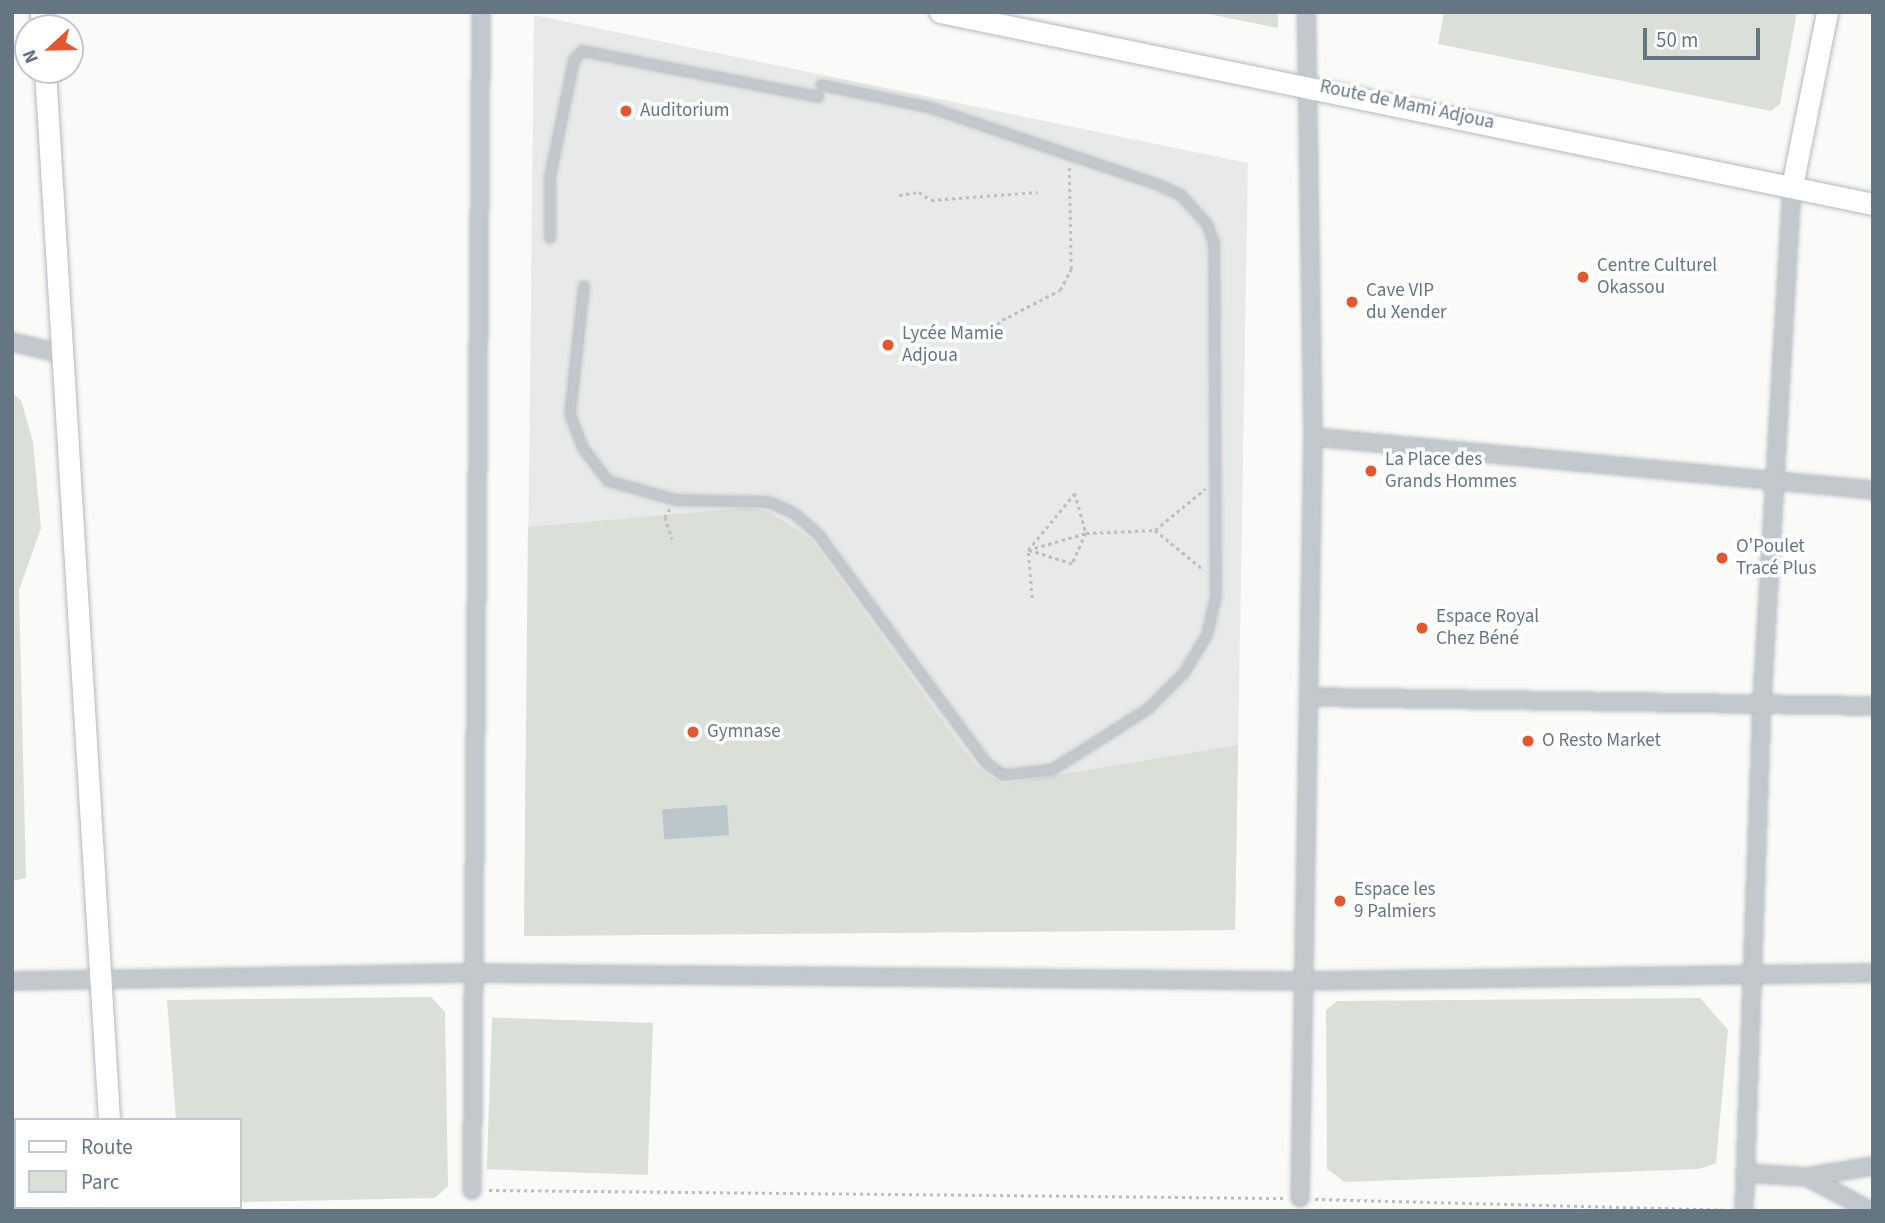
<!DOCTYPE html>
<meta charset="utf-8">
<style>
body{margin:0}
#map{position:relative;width:1885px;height:1223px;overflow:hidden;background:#fafaf8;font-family:"Source Sans 3",sans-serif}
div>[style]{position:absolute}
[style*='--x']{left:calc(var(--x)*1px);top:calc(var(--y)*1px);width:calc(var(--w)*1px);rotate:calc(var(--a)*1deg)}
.built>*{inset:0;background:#e8e9e9}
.green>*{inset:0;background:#dadfd7;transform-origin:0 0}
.water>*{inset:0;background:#bbc7cb;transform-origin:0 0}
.path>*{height:2.5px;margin-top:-1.25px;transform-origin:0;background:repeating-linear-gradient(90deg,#bbbfc2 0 3.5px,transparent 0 7px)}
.roads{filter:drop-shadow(0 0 2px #b3babf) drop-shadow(0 0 2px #b3babf)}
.lane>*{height:8px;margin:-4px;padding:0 4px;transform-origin:4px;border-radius:4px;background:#c3c8cc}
.street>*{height:16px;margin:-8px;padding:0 8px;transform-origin:8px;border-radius:8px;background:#c3c8cc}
.secondary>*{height:21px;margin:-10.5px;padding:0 10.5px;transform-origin:10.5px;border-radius:10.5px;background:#fff}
.dots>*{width:19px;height:19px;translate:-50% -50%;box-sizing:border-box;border:4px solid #fff;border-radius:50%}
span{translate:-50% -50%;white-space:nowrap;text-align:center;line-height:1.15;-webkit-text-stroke:7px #fff;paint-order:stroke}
.street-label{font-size:19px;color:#657683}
.poi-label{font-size:19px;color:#657683}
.left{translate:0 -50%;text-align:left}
.frame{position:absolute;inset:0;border:14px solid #657683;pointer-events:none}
.legend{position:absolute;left:14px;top:1118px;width:228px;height:91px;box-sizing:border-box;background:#fff;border:2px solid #c1c8cd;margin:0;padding:9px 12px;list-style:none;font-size:21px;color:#657683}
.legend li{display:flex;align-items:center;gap:14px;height:35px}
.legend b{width:35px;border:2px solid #c1c8cd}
.north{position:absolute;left:14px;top:14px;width:70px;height:70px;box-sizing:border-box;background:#fff;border:2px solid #c1c8cd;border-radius:50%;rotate:248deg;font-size:19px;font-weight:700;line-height:28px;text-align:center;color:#657683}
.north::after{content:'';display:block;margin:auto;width:24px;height:32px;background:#e4572e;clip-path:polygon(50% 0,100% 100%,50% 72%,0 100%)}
.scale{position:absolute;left:1643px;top:28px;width:117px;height:32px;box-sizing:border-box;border:4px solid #657683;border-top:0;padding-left:9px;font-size:21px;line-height:24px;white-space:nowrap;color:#657683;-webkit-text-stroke:5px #fff;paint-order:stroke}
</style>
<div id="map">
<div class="built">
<i style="clip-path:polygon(534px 15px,1248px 163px,1235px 930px,524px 936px)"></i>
</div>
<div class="green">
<i style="clip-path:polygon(1199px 12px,1278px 12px,1278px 28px)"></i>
<i style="clip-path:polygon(1444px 12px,1797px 12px,1780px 104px,1771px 111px,1438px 44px)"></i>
<i style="clip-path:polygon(12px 393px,21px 400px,33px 442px,41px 528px,19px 590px,26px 878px,12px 881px)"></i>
<i style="clip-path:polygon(746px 508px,768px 511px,811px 539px,960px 745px,979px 769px,1002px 784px,1238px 745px,1235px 930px,524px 936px,528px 527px)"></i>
<i style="clip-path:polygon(431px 997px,445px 1012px,448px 1186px,435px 1198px,240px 1202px,240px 1120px,176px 1120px,167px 1000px)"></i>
<i style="clip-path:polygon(1700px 998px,1728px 1030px,1716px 1163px,1699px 1169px,1345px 1182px,1327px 1169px,1326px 1010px,1337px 1001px)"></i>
<i style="left:653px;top:1023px;width:152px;height:161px;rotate:92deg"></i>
</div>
<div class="water">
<i style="left:727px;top:805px;width:30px;height:65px;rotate:86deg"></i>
</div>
<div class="path">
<i style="--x:899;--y:195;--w:20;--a:-9"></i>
<i style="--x:919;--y:192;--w:14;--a:34"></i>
<i style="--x:931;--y:200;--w:107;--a:-4.3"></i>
<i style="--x:982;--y:339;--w:28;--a:-44"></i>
<i style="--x:1002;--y:320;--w:65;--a:-27.3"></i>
<i style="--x:1060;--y:290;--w:24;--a:-62"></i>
<i style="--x:1071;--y:269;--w:103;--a:-91.1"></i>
<i style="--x:1075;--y:493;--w:41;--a:74.6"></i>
<i style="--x:1086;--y:533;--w:34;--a:114"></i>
<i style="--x:1072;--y:564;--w:46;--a:-162.3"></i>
<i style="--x:1028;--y:550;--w:74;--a:-50.5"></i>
<i style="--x:670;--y:509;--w:9;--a:122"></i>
<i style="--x:665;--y:517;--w:23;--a:72"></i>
<i style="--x:1155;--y:530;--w:63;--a:39.2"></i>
<i style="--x:1032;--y:598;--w:48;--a:-94.8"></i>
<i style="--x:1028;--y:550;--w:60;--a:-16.3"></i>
<i style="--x:1086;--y:533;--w:69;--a:-2.5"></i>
<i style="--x:1155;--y:530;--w:65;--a:-39.4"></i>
<i style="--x:489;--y:1190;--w:795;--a:0.58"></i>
<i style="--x:1315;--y:1199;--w:413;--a:1.5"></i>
</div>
<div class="roads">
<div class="lane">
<i style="--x:550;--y:238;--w:61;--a:-90"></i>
<i style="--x:550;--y:177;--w:119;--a:-78.4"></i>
<i style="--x:574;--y:60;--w:12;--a:-48"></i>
<i style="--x:582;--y:51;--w:241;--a:11"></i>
<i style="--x:584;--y:286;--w:129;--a:96.2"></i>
<i style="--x:570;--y:414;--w:36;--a:69"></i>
<i style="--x:583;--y:448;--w:41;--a:52.9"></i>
<i style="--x:608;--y:481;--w:71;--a:15.6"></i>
<i style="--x:676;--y:500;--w:93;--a:1.2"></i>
<i style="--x:769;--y:502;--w:27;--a:24"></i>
<i style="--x:794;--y:513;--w:32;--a:41"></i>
<i style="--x:818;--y:534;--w:284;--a:53.7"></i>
<i style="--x:986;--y:763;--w:21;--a:35"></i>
<i style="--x:1003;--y:775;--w:49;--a:-5.8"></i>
<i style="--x:1052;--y:770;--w:114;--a:-32.4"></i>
<i style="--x:1148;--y:709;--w:51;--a:-45"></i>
<i style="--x:1184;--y:673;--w:44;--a:-58.8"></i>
<i style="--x:1207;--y:635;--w:39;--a:-77"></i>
<i style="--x:1216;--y:597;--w:354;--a:-90.3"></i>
<i style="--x:1214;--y:243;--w:20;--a:-110"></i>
<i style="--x:1207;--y:224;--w:39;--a:-132"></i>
<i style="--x:1181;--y:195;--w:27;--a:-156"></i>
<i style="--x:1156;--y:184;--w:241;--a:-161.3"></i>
<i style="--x:928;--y:107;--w:109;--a:-168.4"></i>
</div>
<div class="street">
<i style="--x:12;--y:342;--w:51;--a:13.5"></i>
<i style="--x:1313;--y:437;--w:563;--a:5.41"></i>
<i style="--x:1309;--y:697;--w:564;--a:0.91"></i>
<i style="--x:12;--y:981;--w:457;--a:-1"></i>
<i style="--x:469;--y:973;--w:830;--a:0.55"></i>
<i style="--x:1299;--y:981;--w:574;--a:-0.8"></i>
<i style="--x:1746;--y:1173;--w:61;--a:3.8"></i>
<i style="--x:1807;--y:1177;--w:72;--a:28"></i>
<i style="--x:1807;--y:1177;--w:67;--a:-9.5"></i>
<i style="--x:472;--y:1190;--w:1178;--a:-89.56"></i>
<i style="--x:1300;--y:1198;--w:761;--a:-89.02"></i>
<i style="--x:1313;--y:437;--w:425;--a:-90.9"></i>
<i style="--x:1744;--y:1211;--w:510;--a:-87.98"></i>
<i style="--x:1762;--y:701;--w:516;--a:-86.67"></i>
</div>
<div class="secondary">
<i style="--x:41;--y:12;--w:16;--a:86"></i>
<i style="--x:940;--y:12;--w:953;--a:11.63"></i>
<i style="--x:45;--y:70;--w:1052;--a:86.51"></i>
<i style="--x:1792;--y:186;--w:177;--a:-78.6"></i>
<i style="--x:115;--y:1207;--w:4;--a:90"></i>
</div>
</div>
<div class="dots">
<i style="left:626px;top:111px;background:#e4572e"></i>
<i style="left:1583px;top:277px;background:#e4572e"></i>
<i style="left:1352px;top:302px;background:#e4572e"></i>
<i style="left:888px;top:345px;background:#e4572e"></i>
<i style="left:1371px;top:471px;background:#e4572e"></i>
<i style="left:1722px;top:558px;background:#e4572e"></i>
<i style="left:1422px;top:628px;background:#e4572e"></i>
<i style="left:693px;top:732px;background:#e4572e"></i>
<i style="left:1528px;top:741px;background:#e4572e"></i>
<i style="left:1340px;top:901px;background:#e4572e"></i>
</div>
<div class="street-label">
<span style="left:1407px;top:105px;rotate:12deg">Route de Mami Adjoua</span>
</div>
<div class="poi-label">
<span class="left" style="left:640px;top:111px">Auditorium</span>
<span class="left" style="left:1597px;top:277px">Centre Culturel<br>Okassou</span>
<span class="left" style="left:1366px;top:302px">Cave VIP<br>du Xender</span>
<span class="left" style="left:902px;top:345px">Lycée Mamie<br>Adjoua</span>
<span class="left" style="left:1385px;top:471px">La Place des<br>Grands Hommes</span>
<span class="left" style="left:1736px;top:558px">O'Poulet<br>Tracé Plus</span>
<span class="left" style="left:1436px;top:628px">Espace Royal<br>Chez Béné</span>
<span class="left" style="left:707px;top:732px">Gymnase</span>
<span class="left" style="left:1542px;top:741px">O Resto Market</span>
<span class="left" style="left:1354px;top:901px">Espace les<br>9 Palmiers</span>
</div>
<div class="frame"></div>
<ul class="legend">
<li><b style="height:9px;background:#fff"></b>Route</li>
<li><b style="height:19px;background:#dadfd7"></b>Parc</li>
</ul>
<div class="north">N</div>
<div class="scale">50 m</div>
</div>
